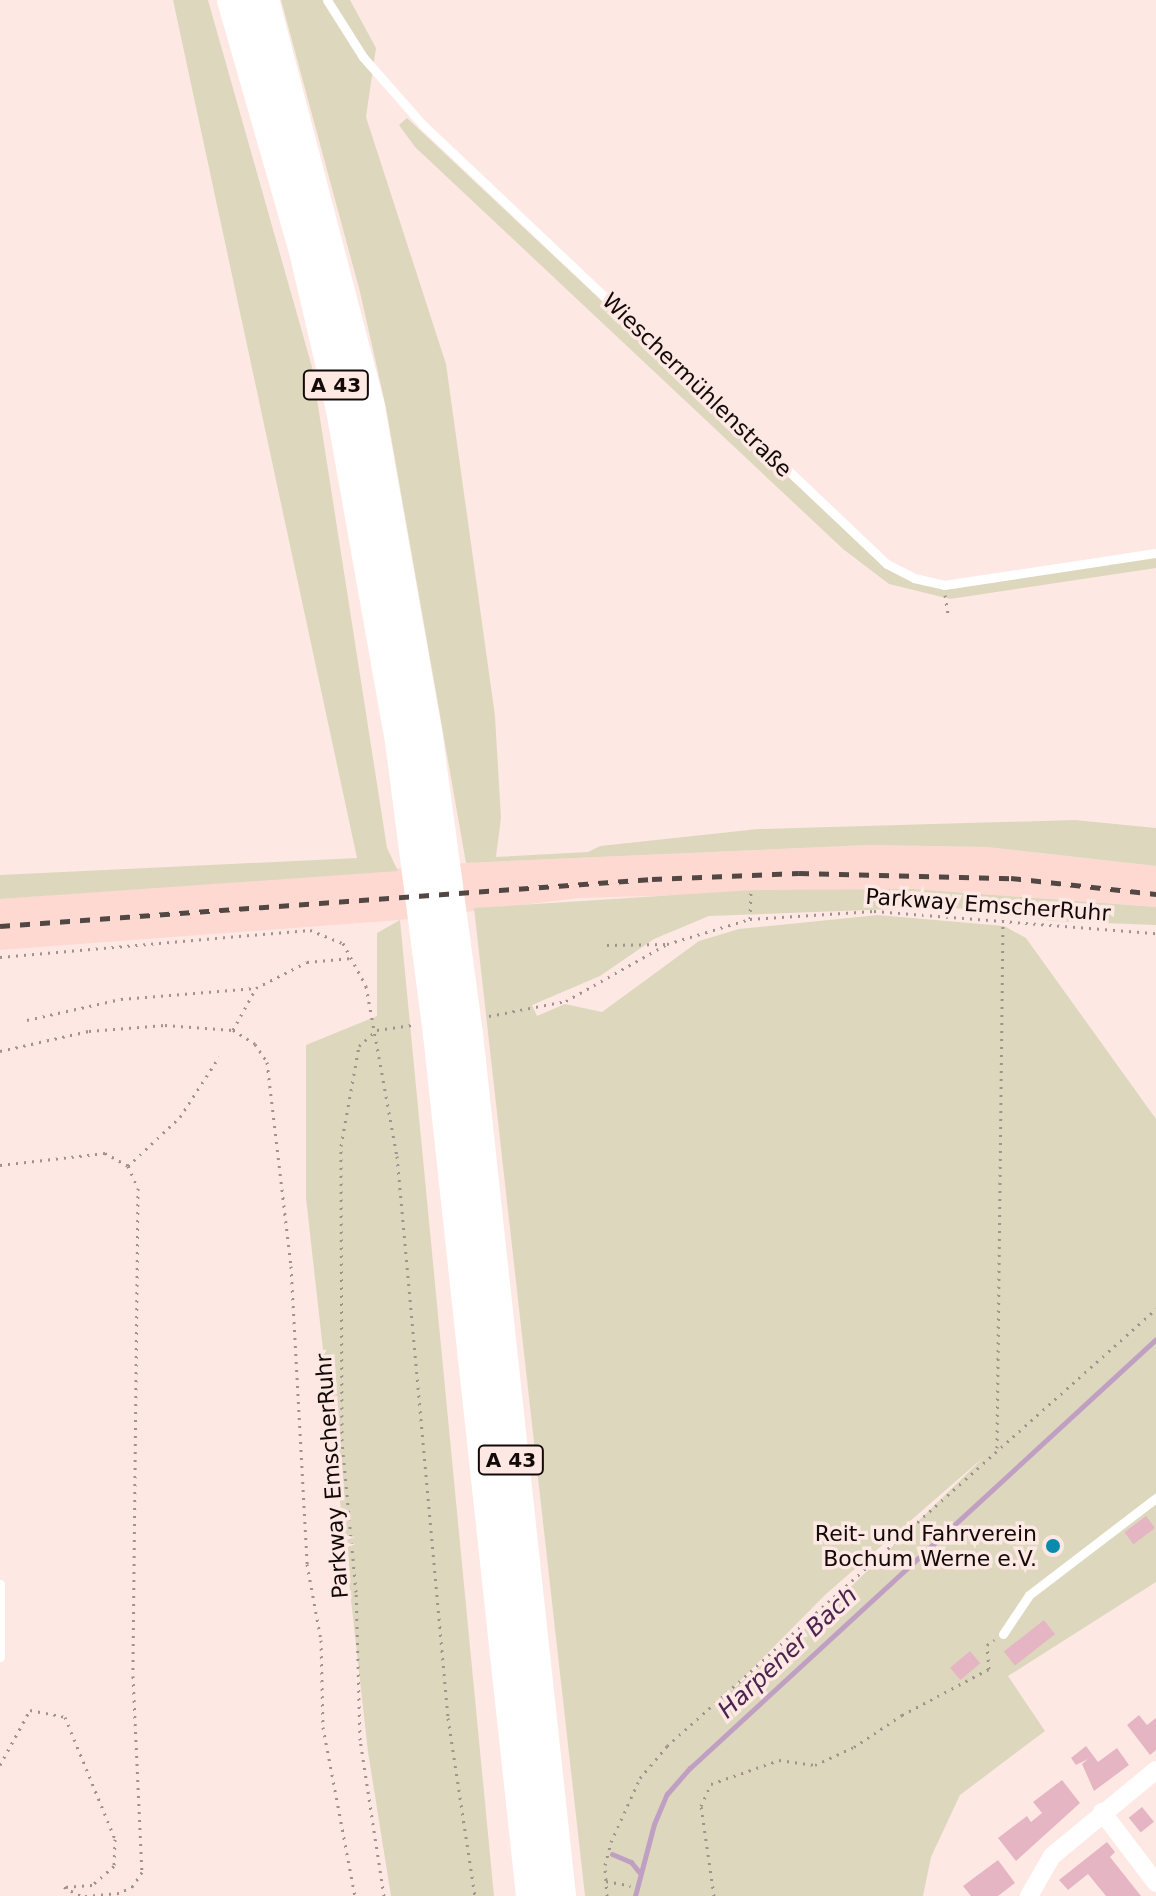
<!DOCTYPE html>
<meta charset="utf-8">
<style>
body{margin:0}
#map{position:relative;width:1156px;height:1896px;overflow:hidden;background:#fee8e4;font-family:"DejaVu Sans",sans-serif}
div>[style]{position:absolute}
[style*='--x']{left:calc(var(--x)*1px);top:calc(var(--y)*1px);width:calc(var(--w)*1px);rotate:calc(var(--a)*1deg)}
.built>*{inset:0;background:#fdd9d2}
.green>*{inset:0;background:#ddd8bd}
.stream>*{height:5px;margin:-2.5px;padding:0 2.5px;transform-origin:2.5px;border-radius:2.5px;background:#c0a0c2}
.building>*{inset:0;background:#e5b5c4;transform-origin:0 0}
.path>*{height:3px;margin-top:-1.5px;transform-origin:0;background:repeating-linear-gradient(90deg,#a2928f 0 2px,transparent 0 8px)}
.service>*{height:9px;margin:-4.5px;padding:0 4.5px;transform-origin:4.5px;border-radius:4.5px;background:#fff}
.minor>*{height:18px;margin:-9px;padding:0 9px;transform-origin:9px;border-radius:9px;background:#fff}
.motorway>*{height:32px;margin:-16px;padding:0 16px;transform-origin:16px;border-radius:16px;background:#fff}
.rail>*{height:5px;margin-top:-2.5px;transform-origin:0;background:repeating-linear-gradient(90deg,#534744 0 10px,transparent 0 20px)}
.dots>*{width:22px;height:22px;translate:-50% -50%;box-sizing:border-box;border:4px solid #fee8e4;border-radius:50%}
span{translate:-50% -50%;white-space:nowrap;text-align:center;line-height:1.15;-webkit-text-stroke:7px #fee8e4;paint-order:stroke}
.shield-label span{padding:2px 6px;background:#fee8e4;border:2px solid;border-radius:6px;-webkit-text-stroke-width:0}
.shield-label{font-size:20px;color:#120a08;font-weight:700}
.street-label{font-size:22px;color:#120a08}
.poi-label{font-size:22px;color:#120a08}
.right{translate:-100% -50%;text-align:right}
.water-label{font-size:24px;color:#4c234f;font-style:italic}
</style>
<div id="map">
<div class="built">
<i style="clip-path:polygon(869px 845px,986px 847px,1156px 866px,1156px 907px,914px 889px,579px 898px,400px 920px,0 950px,0 899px,466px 863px)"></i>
</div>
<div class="green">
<i style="clip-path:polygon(173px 0,208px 0,312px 367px,387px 848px,398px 871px,0 899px,0 875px,357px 858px)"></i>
<i style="clip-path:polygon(281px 0,350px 0,376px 48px,366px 117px,446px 364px,495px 716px,501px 818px,496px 857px,588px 852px,600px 846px,758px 829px,1075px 820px,1156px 828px,1156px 866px,986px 847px,869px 845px,466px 863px,386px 408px,360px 292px)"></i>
<i style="clip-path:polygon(407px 118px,886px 568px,950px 589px,1156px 557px,1156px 568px,950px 599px,889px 584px,843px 549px,415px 147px,399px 125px)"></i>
<i style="clip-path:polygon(evenodd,914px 889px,1156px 907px,1156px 925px,1053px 921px,948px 907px,709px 916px,654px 939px,600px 976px,532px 1005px,537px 1016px,565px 1004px,602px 1012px,699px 941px,739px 929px,878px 915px,1004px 926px,1026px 938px,1156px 1119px,1156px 1582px,1008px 1676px,1045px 1731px,960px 1795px,931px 1857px,923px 1896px,585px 1896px,474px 908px,753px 890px,914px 889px,985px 1456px,823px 1614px,729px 1692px,826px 1594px,985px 1456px)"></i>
<i style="clip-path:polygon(400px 920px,494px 1896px,391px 1896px,368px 1752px,306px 1198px,306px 1045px,377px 1016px,377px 933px)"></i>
</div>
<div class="stream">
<i style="--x:612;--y:1854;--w:21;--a:23"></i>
<i style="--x:631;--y:1862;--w:13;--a:51"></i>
<i style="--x:635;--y:1896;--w:74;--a:-75.2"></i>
<i style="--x:654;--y:1824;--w:33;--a:-67"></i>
<i style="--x:667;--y:1794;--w:35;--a:-49"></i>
<i style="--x:690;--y:1768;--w:633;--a:-42.63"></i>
</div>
<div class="building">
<i style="left:1146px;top:1516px;width:15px;height:27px;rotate:53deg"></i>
<i style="left:1044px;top:1620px;width:18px;height:51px;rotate:52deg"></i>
<i style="left:970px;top:1651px;width:16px;height:26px;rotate:50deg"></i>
<i style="clip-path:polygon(1139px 1715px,1147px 1725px,1156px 1718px,1156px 1750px,1150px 1755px,1127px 1725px)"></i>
<i style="clip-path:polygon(1086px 1746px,1098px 1762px,1117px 1748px,1129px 1765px,1094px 1791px,1082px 1764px,1088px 1759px,1076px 1765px,1071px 1758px)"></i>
<i style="clip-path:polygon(1062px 1780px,1080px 1803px,1016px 1861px,998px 1838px,1027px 1816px,1031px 1822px,1042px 1813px,1033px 1802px)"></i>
<i style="left:1142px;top:1807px;width:19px;height:17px;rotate:51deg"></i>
<i style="clip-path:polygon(1107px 1842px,1115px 1852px,1110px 1857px,1141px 1896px,1106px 1896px,1088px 1874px,1068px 1890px,1059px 1880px)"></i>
<i style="clip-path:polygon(998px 1860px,1015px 1883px,998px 1896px,971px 1896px,963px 1886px)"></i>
</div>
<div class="path">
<i style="--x:945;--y:595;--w:20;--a:81"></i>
<i style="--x:750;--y:919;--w:29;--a:-88"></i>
<i style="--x:607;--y:945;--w:60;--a:-1"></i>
<i style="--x:0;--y:957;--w:311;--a:-5"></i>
<i style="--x:310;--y:930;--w:35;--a:22"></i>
<i style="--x:343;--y:943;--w:49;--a:61.9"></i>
<i style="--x:366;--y:986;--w:173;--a:79.7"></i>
<i style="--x:397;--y:1156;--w:564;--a:84.81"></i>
<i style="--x:448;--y:1718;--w:180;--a:81.4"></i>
<i style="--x:489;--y:1016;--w:78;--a:-11"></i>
<i style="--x:566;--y:1001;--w:116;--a:-29.4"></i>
<i style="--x:667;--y:944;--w:87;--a:-16.8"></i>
<i style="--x:750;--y:919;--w:124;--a:-3.7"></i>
<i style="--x:874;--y:911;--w:283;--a:4.5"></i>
<i style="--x:27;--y:1020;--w:96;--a:-12.6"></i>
<i style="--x:121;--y:999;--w:135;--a:-4.7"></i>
<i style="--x:256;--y:988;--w:57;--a:-27"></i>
<i style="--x:307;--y:962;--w:45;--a:-5.1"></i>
<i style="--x:233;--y:1030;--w:48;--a:-61.3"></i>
<i style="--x:0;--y:1051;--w:91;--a:-12.7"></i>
<i style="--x:89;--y:1031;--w:76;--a:-4.5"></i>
<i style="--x:165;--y:1025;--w:68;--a:4.2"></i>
<i style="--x:233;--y:1030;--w:26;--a:32"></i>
<i style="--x:255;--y:1044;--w:22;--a:56"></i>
<i style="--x:267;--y:1062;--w:205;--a:83.3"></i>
<i style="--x:291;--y:1266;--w:298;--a:86.9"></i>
<i style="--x:307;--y:1564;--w:77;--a:79.6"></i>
<i style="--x:321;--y:1640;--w:87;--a:88.7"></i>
<i style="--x:323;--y:1727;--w:172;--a:79.3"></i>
<i style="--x:0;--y:1165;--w:106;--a:-6.5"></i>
<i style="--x:105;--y:1153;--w:26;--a:29"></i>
<i style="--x:128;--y:1166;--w:24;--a:66"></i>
<i style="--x:138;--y:1188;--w:488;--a:90.6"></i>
<i style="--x:133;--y:1676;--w:196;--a:87.4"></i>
<i style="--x:142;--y:1872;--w:17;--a:123"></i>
<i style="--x:133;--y:1886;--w:16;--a:153"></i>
<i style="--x:119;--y:1893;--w:36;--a:175"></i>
<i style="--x:128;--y:1166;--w:71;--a:-43.3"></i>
<i style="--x:180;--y:1117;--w:72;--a:-57"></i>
<i style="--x:997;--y:1448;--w:528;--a:-89.35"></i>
<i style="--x:0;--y:1765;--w:63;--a:-61.4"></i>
<i style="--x:30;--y:1710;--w:36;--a:11"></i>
<i style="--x:65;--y:1717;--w:132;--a:67.7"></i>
<i style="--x:115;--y:1839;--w:27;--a:92"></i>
<i style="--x:114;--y:1866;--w:29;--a:139"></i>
<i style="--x:92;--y:1885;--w:28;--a:176"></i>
<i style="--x:606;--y:1881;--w:25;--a:11"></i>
<i style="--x:64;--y:1887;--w:19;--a:28"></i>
<i style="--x:384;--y:1896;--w:158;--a:-98.7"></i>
<i style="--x:360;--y:1740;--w:148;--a:-91.5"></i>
<i style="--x:356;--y:1592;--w:152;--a:-95.3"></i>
<i style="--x:342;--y:1441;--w:295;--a:-90.2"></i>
<i style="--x:341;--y:1146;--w:102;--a:-79.8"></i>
<i style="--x:359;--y:1046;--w:24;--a:-42"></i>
<i style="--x:377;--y:1030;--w:37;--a:-8"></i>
<i style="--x:607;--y:1896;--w:31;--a:-94"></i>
<i style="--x:605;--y:1865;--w:24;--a:-75"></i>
<i style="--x:611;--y:1842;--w:70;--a:-65.6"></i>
<i style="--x:640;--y:1778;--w:42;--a:-49.8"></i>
<i style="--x:667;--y:1746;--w:656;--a:-41.79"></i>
<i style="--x:714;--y:1896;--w:91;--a:-98.2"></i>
<i style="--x:701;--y:1806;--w:24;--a:-66"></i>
<i style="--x:711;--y:1784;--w:72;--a:-19.4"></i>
<i style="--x:779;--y:1760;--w:36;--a:8"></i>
<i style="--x:815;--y:1765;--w:43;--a:-24.8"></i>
<i style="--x:854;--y:1747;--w:58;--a:-33.7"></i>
<i style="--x:902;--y:1715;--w:98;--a:-27.9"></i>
<i style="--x:989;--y:1669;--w:24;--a:-95"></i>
<i style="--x:987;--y:1645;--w:9;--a:-36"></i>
</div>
<div class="service">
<i style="--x:327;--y:0;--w:67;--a:57.7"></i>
<i style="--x:363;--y:57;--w:89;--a:48.6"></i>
<i style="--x:422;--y:124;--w:640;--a:43.42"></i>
<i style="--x:887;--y:564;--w:30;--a:27"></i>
<i style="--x:914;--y:578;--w:31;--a:13"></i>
<i style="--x:944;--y:585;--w:214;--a:-8.6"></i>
<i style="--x:0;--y:1584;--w:73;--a:90"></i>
<i style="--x:1003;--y:1634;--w:47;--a:-56.3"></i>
<i style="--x:1029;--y:1595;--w:160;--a:-37.4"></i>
</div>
<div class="minor">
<i style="--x:1102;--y:1812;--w:89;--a:52.7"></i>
<i style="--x:1029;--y:1896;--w:46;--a:-60.1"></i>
<i style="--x:1052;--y:1856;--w:135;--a:-39.6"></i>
</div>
<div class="motorway">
<i style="--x:233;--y:0;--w:265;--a:74"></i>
<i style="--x:306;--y:255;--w:159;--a:76.9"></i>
<i style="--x:342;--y:410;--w:329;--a:79.9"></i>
<i style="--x:400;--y:734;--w:303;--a:82.6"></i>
<i style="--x:439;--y:1034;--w:867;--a:83.84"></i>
<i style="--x:263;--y:0;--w:422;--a:75.4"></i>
<i style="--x:369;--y:408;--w:328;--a:80"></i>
<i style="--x:426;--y:731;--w:306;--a:82.3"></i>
<i style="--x:467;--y:1034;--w:867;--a:83.84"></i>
</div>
<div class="rail">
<i style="--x:0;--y:926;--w:654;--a:-4.12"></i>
<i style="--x:652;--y:879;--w:147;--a:-2.3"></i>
<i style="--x:799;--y:873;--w:212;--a:1.4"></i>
<i style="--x:1011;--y:878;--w:146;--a:6.3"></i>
</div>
<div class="dots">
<i style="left:1053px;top:1546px;background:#0a8aac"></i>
</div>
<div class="shield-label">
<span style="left:336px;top:385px">A 43</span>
<span style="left:511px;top:1460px">A 43</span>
</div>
<div class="street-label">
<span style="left:697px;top:385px;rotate:44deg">Wieschermühlenstraße</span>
<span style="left:988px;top:905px;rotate:4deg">Parkway EmscherRuhr</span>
<span style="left:332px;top:1476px;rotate:-94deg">Parkway EmscherRuhr</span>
</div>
<div class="poi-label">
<span class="right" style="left:1037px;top:1546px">Reit- und Fahrverein<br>Bochum Werne e.V.</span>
</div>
<div class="water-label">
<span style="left:788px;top:1653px;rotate:-43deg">Harpener Bach</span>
</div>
</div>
